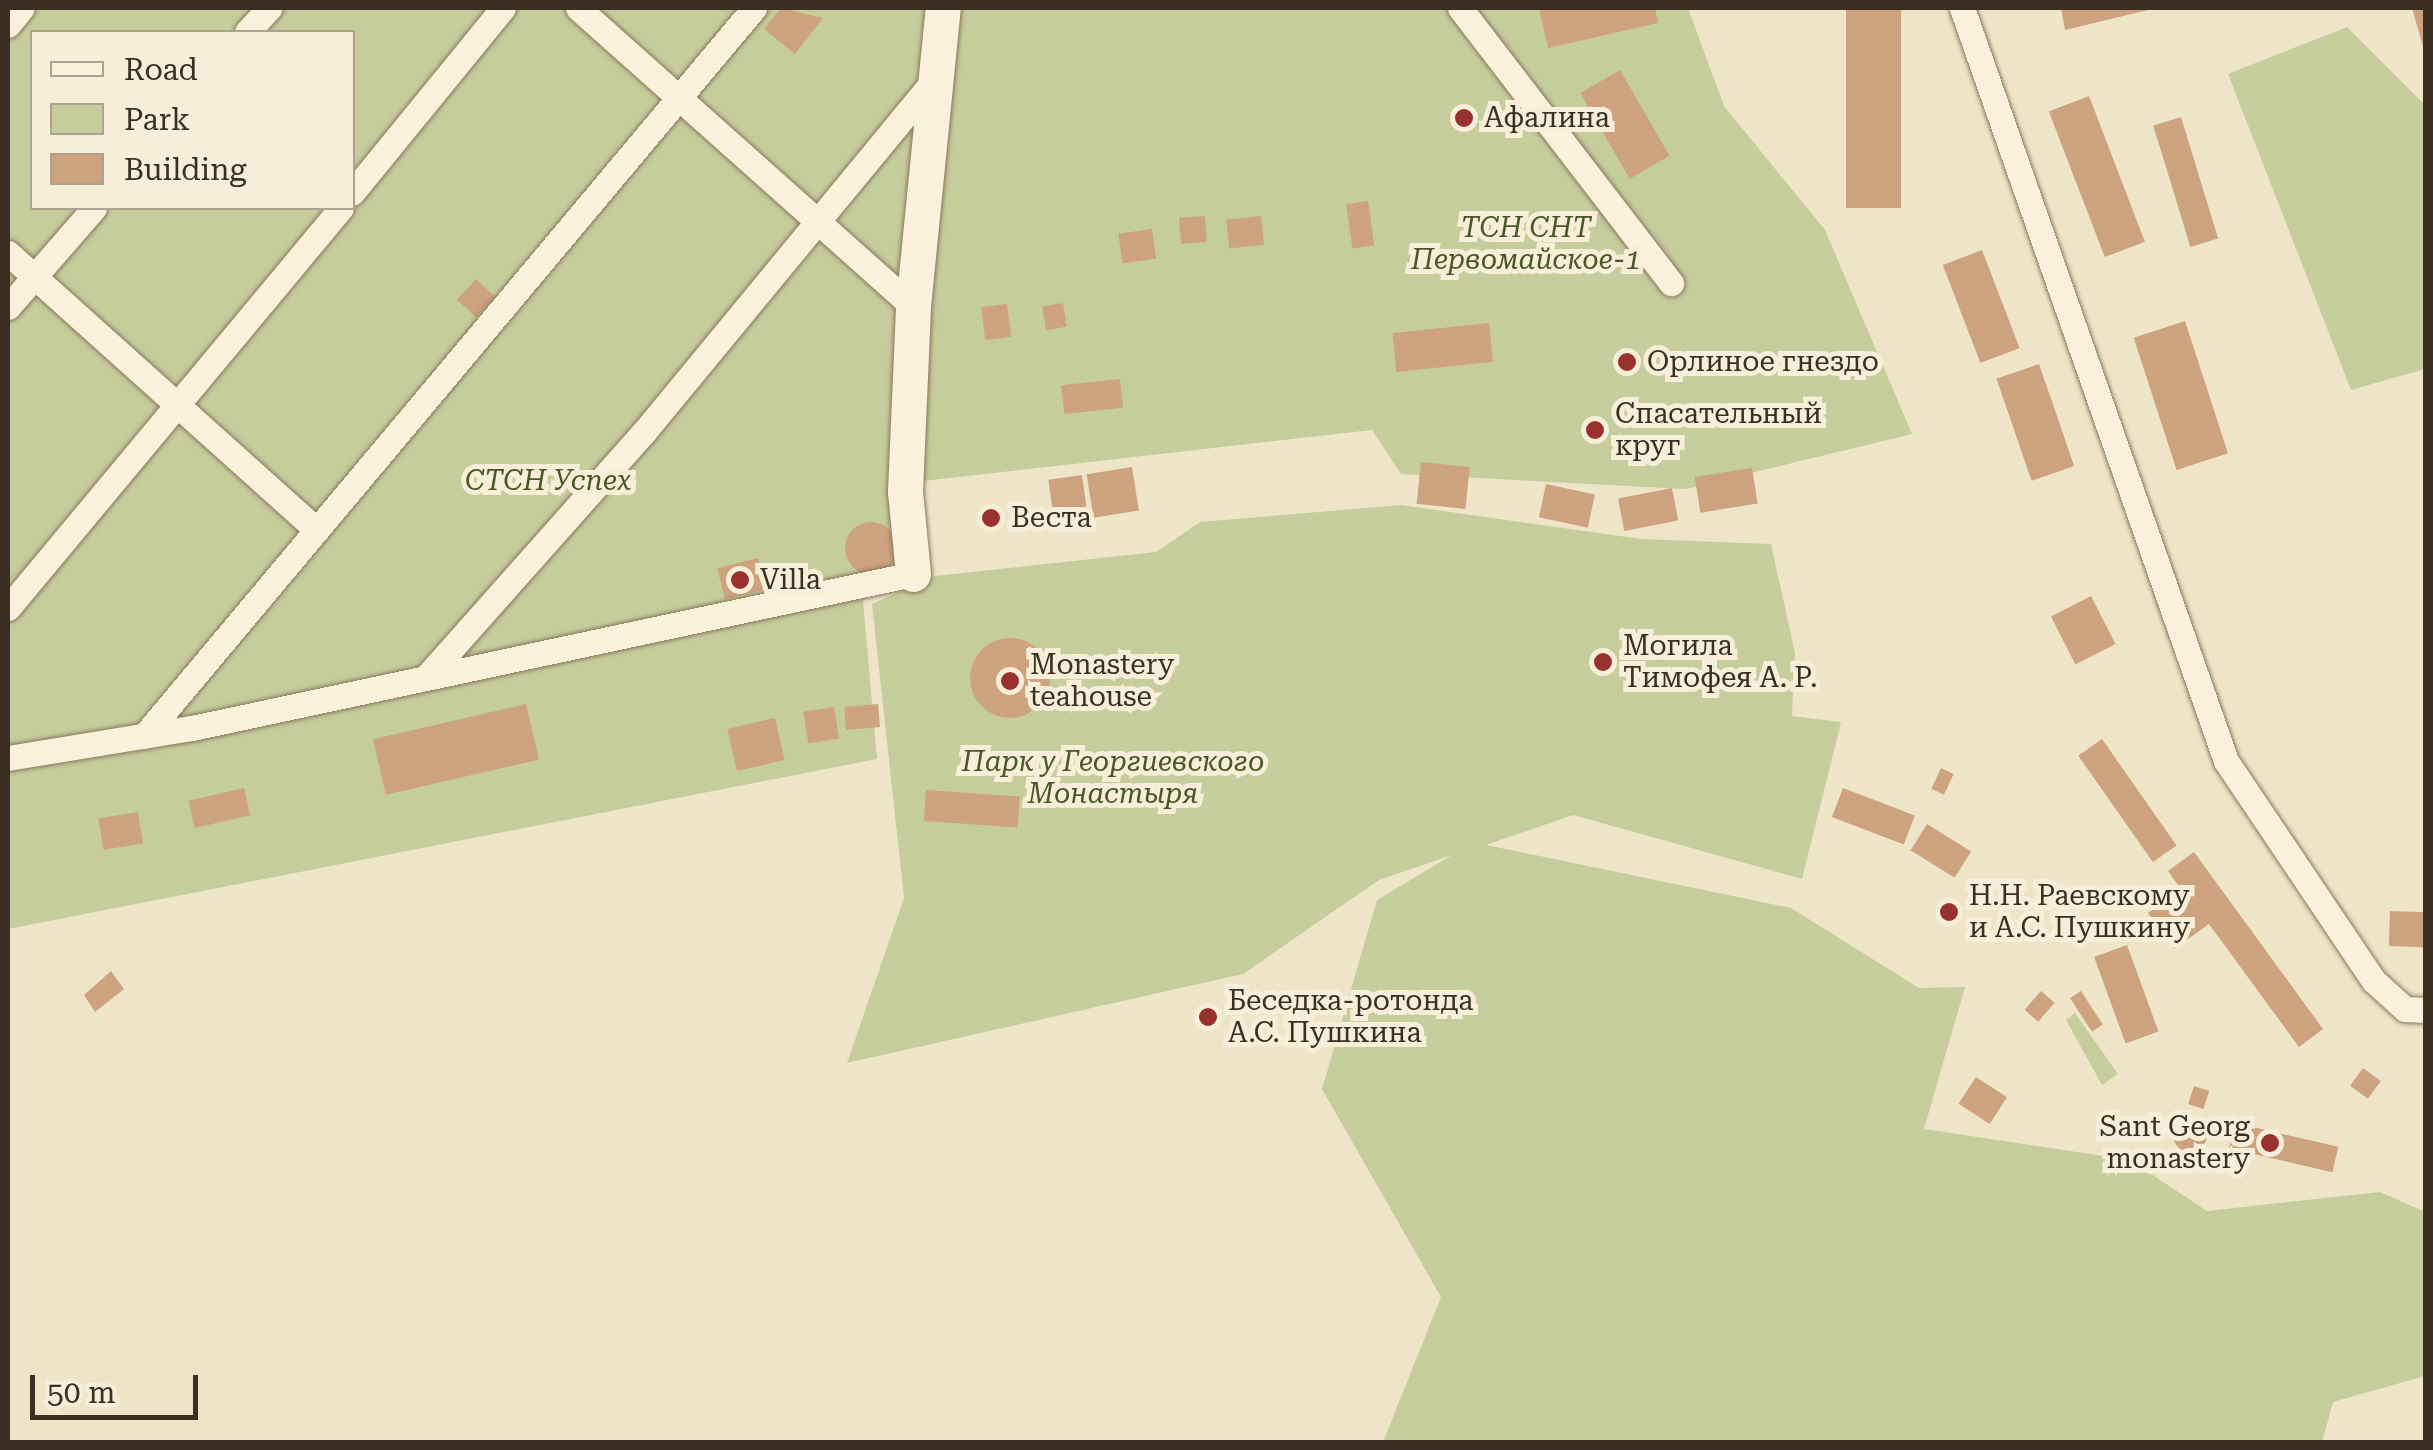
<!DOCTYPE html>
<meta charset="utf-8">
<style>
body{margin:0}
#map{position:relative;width:2433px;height:1450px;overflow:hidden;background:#eee5c8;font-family:"Roboto Serif",serif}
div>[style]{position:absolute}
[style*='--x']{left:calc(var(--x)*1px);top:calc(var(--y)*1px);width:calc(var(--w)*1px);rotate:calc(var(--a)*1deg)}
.green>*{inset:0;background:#c5cd9c}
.building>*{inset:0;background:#cca27f;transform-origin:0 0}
.round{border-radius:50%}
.roads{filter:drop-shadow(0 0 2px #8a775d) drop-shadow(0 0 2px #8a775d)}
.street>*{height:25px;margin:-12.5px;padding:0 12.5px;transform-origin:12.5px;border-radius:12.5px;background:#f9f1dc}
.secondary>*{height:35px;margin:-17.5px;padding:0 17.5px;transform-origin:17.5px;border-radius:17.5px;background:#f9f1dc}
.dots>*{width:28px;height:28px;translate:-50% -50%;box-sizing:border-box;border:5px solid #f6eed8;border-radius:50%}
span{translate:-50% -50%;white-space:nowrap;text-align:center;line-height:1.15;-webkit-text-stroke:10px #f6eed8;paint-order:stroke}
.poi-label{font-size:28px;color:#3b2f21}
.left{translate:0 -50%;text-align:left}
.right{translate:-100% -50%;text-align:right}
.park-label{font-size:28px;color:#495727;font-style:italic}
.frame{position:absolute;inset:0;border:10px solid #3b2f21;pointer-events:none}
.legend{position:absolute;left:30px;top:30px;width:325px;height:180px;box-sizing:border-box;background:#f6eed8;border:2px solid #aba28f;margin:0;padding:12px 18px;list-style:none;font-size:30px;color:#3b2f21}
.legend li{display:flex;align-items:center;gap:20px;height:50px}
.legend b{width:50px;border:2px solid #aba28f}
.scale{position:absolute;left:30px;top:1375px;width:168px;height:45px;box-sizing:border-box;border:5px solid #3b2f21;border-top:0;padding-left:12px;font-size:30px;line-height:35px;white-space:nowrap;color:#3b2f21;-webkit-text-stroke:8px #f6eed8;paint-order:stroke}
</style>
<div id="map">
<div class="green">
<i style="clip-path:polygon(evenodd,8px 8px,951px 8px,905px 568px,863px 600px,877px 759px,8px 929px,8px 8px,32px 32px,352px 32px,352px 208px,32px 208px,32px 32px)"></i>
<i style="clip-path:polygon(961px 8px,1688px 8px,1724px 106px,1825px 230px,1912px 434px,1685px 489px,1401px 474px,1372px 430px,914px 482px,917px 305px)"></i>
<i style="clip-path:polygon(2347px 27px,2426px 106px,2425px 369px,2351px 390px,2228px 74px)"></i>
<i style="clip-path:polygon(1401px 505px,1641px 539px,1771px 544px,1795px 653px,1792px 716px,1841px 722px,1802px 879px,1573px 815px,1486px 845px,1791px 908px,1919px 988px,1965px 987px,1924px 1129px,2130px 1160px,2207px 1211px,2380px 1192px,2425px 1212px,2425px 1376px,2333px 1402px,2322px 1442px,1383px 1442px,1441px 1297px,1322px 1089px,1377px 900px,1452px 855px,1379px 880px,1243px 974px,847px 1063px,904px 898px,872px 604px,935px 576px,1156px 552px,1200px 522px)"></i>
<i style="clip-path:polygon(2075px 1013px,2118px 1074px,2102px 1085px,2066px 1020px)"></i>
</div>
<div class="building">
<i style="clip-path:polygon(781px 8px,823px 18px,795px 54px,764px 29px)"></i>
<i style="clip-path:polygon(1539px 8px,1655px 8px,1658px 23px,1548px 48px)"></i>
<i style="left:1846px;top:8px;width:55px;height:200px"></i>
<i style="clip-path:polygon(2061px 8px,2152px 8px,2152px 9px,2065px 30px)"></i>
<i style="clip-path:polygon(2412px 8px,2426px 8px,2426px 50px,2424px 50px)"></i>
<i style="left:1620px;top:70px;width:99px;height:46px;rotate:60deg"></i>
<i style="left:2089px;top:96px;width:156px;height:43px;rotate:69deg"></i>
<i style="left:2181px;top:117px;width:127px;height:29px;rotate:73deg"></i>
<i style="left:1368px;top:201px;width:45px;height:22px;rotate:82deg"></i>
<i style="left:1205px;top:216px;width:26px;height:26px;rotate:86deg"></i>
<i style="left:1261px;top:216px;width:29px;height:35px;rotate:84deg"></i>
<i style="left:1152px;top:229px;width:30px;height:34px;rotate:82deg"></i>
<i style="left:1982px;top:250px;width:105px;height:42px;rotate:69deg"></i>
<i style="left:476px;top:279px;width:26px;height:28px;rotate:43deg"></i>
<i style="left:1063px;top:303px;width:24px;height:21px;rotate:81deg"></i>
<i style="left:1007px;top:304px;width:33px;height:26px;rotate:83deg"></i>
<i style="left:2185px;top:321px;width:139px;height:54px;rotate:72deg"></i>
<i style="left:1489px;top:323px;width:39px;height:97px;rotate:84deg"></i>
<i style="left:2039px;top:364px;width:108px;height:45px;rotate:71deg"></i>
<i style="left:1120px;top:379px;width:29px;height:59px;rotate:84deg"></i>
<i style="left:1421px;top:462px;width:49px;height:42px;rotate:6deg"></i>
<i style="left:1132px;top:467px;width:44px;height:46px;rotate:81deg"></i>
<i style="left:1752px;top:468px;width:36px;height:58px;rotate:81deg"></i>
<i style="left:1082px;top:475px;width:50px;height:34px;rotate:82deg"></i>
<i style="left:1546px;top:484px;width:50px;height:34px;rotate:12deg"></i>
<i style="left:1672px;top:488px;width:33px;height:55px;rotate:79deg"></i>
<i class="round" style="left:845px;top:522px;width:52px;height:52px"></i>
<i style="left:758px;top:558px;width:32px;height:42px;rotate:76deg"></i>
<i style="left:2091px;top:596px;width:54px;height:45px;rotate:63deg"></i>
<i class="round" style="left:970px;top:638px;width:80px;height:80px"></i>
<i style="left:526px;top:704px;width:57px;height:157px;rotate:77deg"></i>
<i style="left:878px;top:704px;width:23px;height:34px;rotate:85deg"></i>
<i style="left:834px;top:707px;width:32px;height:31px;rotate:81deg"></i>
<i style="left:775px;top:718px;width:43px;height:49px;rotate:77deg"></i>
<i style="left:2102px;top:739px;width:130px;height:29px;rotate:55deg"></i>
<i style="left:1941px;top:768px;width:14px;height:23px;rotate:25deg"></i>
<i style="left:244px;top:788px;width:28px;height:57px;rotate:77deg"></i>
<i style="left:1843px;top:788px;width:77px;height:31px;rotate:21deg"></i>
<i style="left:926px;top:790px;width:94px;height:31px;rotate:4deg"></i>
<i style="left:138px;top:812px;width:32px;height:40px;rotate:81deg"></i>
<i style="left:1927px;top:824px;width:52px;height:31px;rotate:32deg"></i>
<i style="clip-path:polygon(2194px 852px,2323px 1029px,2299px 1047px,2209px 924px,2174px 949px,2148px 913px,2181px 889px,2168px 871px)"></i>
<i style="left:2390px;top:911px;width:36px;height:35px;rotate:2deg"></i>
<i style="left:2127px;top:945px;width:92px;height:35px;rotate:70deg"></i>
<i style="clip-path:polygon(111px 971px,124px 989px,95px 1012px,84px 995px)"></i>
<i style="left:2041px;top:991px;width:18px;height:25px;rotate:41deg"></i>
<i style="left:2081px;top:991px;width:40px;height:13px;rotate:57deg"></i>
<i style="left:2363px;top:1068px;width:22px;height:22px;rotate:36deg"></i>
<i style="left:1976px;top:1077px;width:37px;height:32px;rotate:33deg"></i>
<i style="left:2194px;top:1086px;width:16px;height:19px;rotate:18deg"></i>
<i class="round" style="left:2173px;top:1118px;width:34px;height:34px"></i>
<i style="left:2235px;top:1123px;width:106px;height:26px;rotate:13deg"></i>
</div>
<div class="roads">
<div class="street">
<i style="--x:578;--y:8;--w:448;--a:41.7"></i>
<i style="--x:1460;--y:8;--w:347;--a:52.5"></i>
<i style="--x:1962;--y:8;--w:798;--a:70.68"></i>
<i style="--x:2226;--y:761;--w:265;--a:56.1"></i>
<i style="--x:2374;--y:981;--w:42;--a:42.1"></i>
<i style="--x:2405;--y:1009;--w:21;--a:3"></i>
<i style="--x:8;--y:25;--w:22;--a:-51"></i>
<i style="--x:247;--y:32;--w:33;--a:-47"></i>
<i style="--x:352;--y:193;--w:239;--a:-50.8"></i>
<i style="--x:8;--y:253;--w:414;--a:41.9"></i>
<i style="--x:8;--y:307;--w:131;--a:-49"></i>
<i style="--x:8;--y:608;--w:520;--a:-50.22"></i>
<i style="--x:429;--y:674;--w:324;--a:-48.4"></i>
<i style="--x:644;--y:432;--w:455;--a:-50.5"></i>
<i style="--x:144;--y:736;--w:950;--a:-50.04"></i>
<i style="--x:8;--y:758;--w:186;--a:-9.3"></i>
<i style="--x:192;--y:728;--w:737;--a:-12.06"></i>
</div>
<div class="secondary">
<i style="--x:913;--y:574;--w:83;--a:-95.5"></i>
<i style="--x:905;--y:491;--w:185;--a:-87.5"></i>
<i style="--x:913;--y:306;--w:300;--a:-84.3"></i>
</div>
</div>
<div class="dots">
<i style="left:1464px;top:118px;background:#99322e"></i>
<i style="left:1627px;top:362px;background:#99322e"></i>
<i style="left:1595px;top:430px;background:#99322e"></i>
<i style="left:991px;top:518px;background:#99322e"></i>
<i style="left:740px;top:580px;background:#99322e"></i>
<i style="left:1603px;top:662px;background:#99322e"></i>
<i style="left:1010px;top:681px;background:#99322e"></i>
<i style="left:1949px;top:912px;background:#99322e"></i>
<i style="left:1208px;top:1017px;background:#99322e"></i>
<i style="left:2270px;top:1143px;background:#99322e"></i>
</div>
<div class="poi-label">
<span class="left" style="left:1484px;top:118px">Афалина</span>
<span class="left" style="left:1647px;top:362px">Орлиное гнездо</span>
<span class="left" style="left:1615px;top:430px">Спасательный<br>круг</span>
<span class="left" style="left:1011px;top:518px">Веста</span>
<span class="left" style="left:760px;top:580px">Villa</span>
<span class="left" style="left:1623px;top:662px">Могила<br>Тимофея А. Р.</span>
<span class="left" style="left:1030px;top:681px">Monastery<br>teahouse</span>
<span class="left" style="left:1969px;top:912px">Н.Н. Раевскому<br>и А.С. Пушкину</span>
<span class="left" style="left:1228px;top:1017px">Беседка-ротонда<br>А.С. Пушкина</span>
<span class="right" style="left:2250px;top:1143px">Sant Georg<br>monastery</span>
</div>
<div class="park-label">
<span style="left:1526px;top:244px">ТСН СНТ<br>Первомайское-1</span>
<span style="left:548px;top:481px">СТСН Успех</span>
<span style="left:1113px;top:778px">Парк у Георгиевского<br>Монастыря</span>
</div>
<div class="frame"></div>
<ul class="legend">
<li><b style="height:12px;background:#f9f1dc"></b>Road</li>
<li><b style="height:28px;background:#c5cd9c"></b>Park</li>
<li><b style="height:28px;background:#cca27f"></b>Building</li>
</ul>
<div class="scale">50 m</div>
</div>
